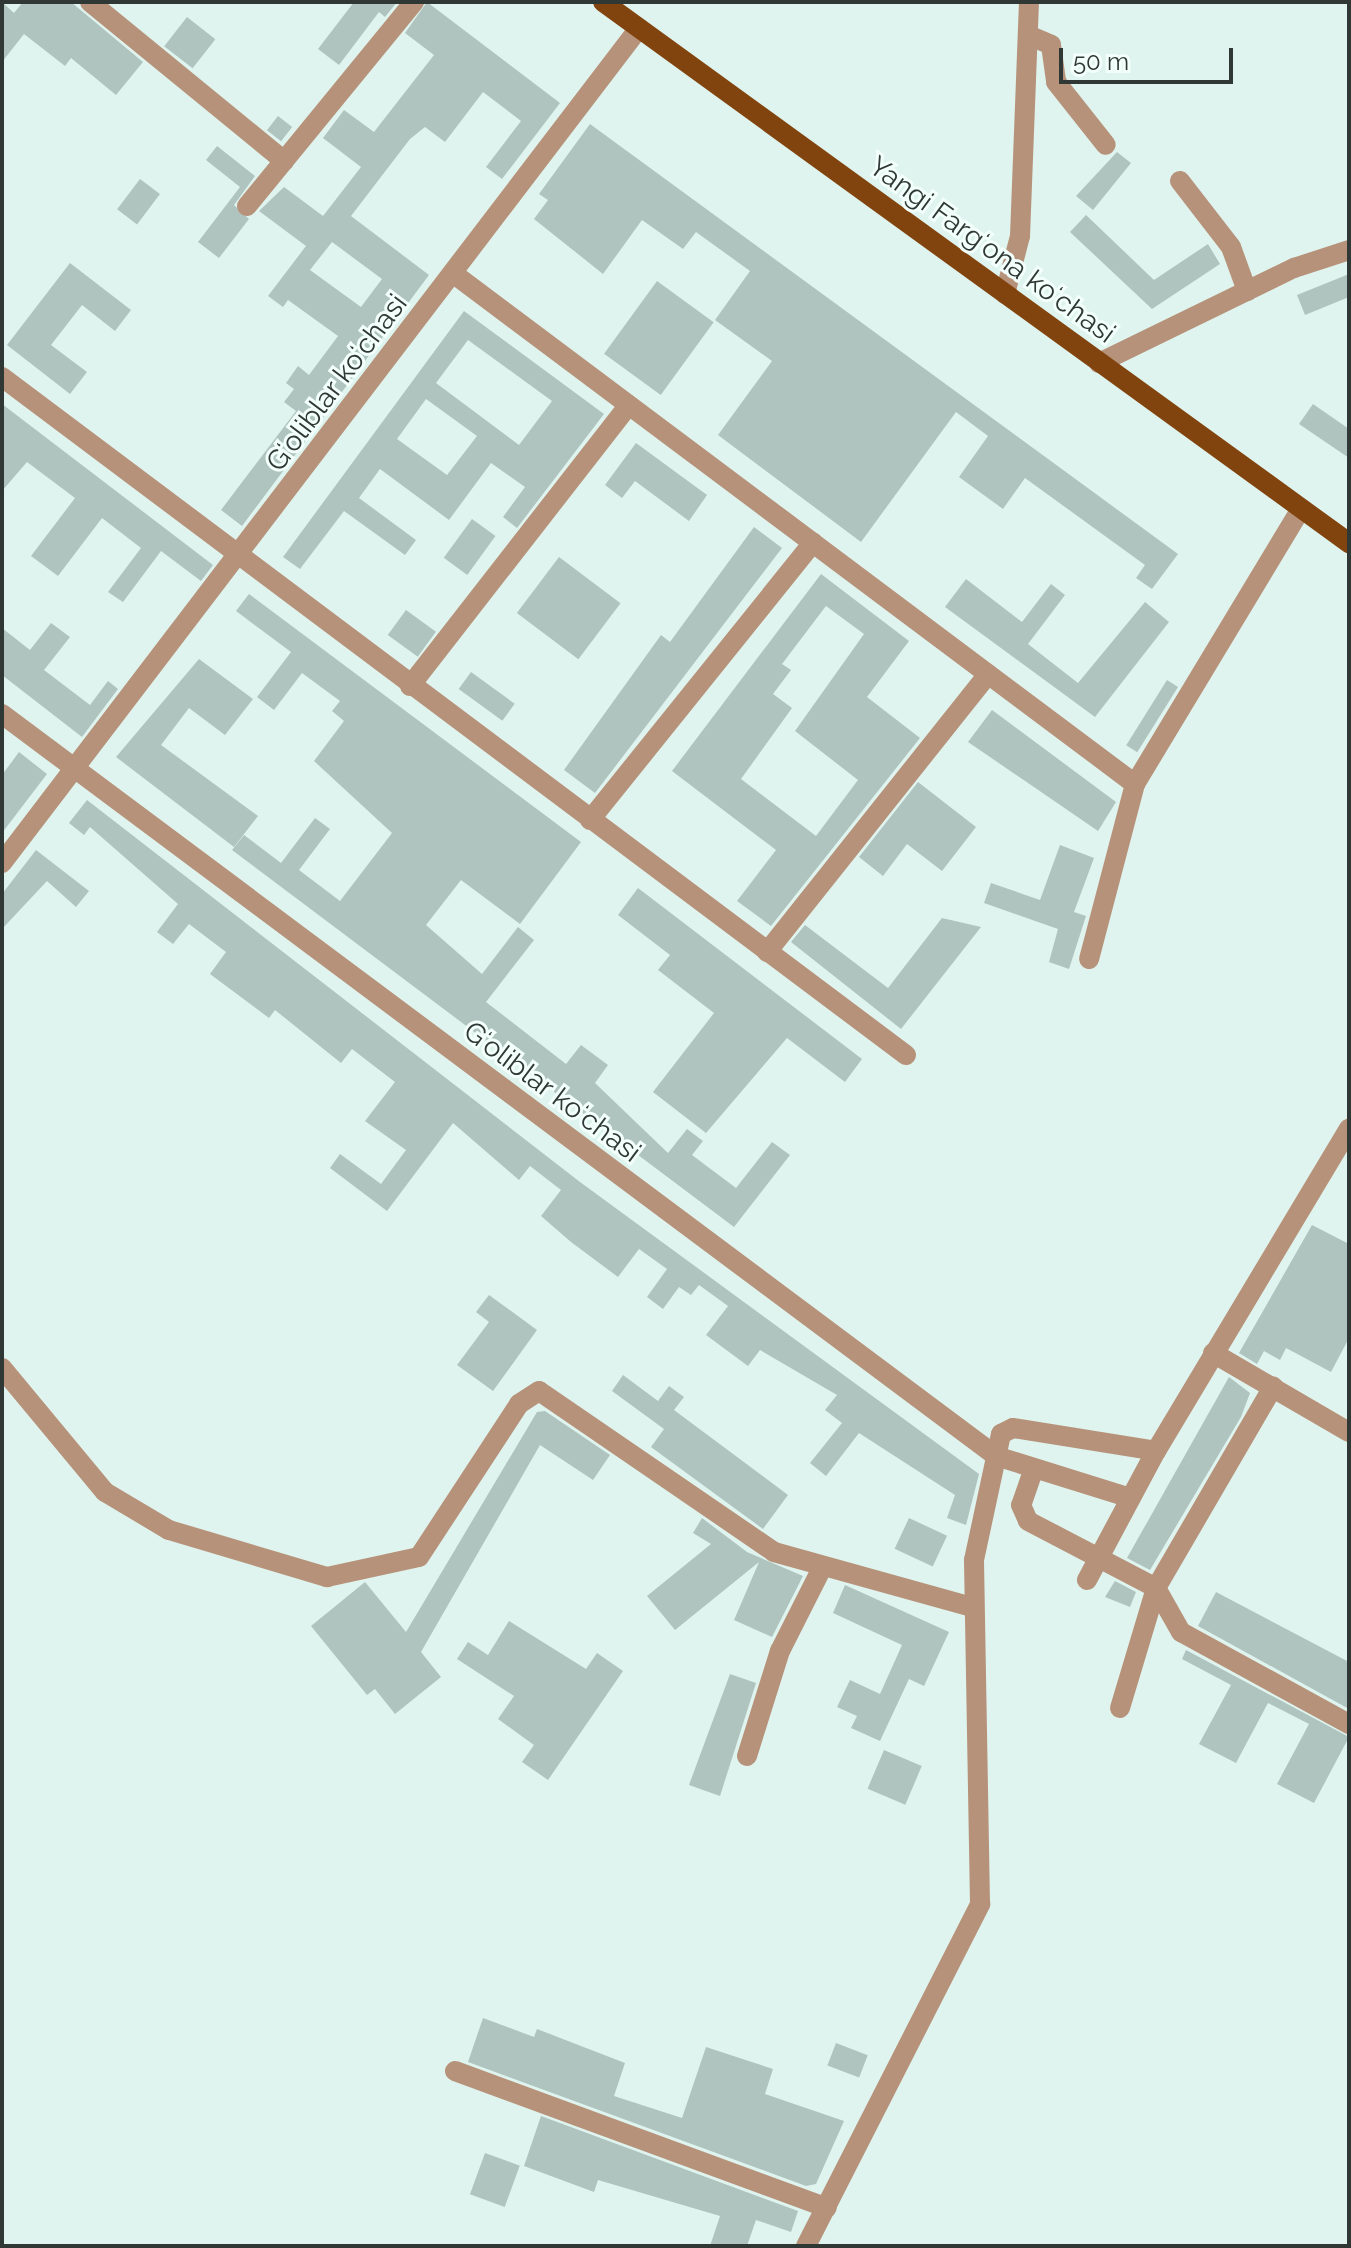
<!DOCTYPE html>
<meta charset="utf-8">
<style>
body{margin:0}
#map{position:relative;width:1351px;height:2248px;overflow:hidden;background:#dff4ee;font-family:Raleway,sans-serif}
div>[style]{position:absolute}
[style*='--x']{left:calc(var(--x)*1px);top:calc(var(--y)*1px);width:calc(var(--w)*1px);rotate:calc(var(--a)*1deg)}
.building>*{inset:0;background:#b0c4bf;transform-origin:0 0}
.minor>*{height:20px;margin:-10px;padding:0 10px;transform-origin:10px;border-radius:10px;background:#b7927a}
.major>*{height:20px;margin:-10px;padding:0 10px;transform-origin:10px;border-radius:10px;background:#82440f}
span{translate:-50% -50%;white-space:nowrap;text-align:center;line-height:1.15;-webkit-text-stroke:6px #f2fffb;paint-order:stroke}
.street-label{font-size:28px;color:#303836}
.frame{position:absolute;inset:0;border:4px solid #303836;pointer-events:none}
.scale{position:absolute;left:1059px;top:48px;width:174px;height:36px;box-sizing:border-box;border:4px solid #303836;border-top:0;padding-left:10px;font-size:24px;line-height:28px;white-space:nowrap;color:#303836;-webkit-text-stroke:6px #f2fffb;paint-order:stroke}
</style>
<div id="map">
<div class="building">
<i style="clip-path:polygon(2px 2px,14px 13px,23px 2px,71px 2px,143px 62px,116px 95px,71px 58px,65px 66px,24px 34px,2px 62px)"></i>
<i style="clip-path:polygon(354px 2px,397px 2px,385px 17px,379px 12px,339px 65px,318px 49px)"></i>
<i style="clip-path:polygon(evenodd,427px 2px,560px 103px,502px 179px,486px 167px,521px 121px,483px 92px,445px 142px,425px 127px,410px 139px,351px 216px,429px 275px,242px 526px,221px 510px,296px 411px,284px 402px,294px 389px,286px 383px,298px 366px,309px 375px,338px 336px,288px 300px,283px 307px,268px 296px,306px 246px,259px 211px,284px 187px,323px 216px,361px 167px,323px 138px,344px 110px,374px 132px,434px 55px,405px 33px,427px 2px,332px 242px,382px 279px,361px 307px,310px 270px,332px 242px)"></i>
<i style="left:187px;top:17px;width:36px;height:37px;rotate:38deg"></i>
<i style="left:278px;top:116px;width:18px;height:18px;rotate:38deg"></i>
<i style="clip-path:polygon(590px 124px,1178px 554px,1152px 589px,1136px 578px,1145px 565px,1025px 478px,1003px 509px,959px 477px,988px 436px,956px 412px,861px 542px,718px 435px,772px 361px,715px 320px,750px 271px,696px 232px,683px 249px,642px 220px,603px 274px,534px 219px,548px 200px,539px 194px)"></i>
<i style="clip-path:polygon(217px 146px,255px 176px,234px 205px,249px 219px,219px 258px,198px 242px,240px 187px,206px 160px)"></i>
<i style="clip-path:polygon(1117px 152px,1131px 163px,1093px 210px,1076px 196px)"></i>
<i style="left:140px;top:179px;width:25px;height:38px;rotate:37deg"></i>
<i style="clip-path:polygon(1086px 215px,1154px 280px,1208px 244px,1220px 264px,1152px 309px,1070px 232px)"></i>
<i style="clip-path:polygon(70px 263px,131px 310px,115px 331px,82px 305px,51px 345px,87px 372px,70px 394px,7px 345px)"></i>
<i style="clip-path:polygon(1349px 274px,1349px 297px,1305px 315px,1297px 295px)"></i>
<i style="left:657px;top:281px;width:70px;height:90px;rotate:36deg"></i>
<i style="clip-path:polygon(evenodd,464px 311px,604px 414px,517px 528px,503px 517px,525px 487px,491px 463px,449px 520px,380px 469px,359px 498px,416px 540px,405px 555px,344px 511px,300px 569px,283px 557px,464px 311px,468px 340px,552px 401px,519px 445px,436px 383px,468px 340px,464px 311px,426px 399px,477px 436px,447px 475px,397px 439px,426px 399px)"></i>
<i style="clip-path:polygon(2px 404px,213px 565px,201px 581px,161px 551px,123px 602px,108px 592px,141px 548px,102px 518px,58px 576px,31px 556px,75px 498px,27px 462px,2px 491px)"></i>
<i style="clip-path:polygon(1313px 404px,1349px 429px,1349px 458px,1299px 424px)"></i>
<i style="clip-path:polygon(636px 443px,707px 495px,689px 521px,635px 481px,622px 498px,605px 485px)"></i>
<i style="left:472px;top:519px;width:29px;height:48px;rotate:36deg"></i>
<i style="clip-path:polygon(754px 527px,782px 548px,595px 793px,564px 770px,661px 635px,670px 642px)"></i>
<i style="left:559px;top:557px;width:77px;height:70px;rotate:37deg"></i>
<i style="clip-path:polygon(evenodd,821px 574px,909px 641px,867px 697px,920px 738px,771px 926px,737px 901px,776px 850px,672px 771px,821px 574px,826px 606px,864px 634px,795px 731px,858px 780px,816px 836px,741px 779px,792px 708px,773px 694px,791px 670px,782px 664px,826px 606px)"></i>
<i style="clip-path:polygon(966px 579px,1022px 622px,1051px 584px,1065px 595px,1028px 644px,1078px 683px,1145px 602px,1169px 622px,1095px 717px,945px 607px)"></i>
<i style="clip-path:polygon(249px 594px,581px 842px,520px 924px,461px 880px,426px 925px,482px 974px,518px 927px,534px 940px,486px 1002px,566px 1064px,581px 1045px,608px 1065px,595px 1083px,668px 1153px,687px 1129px,703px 1141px,692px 1155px,736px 1188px,772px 1142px,790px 1155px,734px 1227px,232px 850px,244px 835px,281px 863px,315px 818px,330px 829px,299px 870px,340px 901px,392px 833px,314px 761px,344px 721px,332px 711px,340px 701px,302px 673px,274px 710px,257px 697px,291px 652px,236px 611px)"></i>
<i style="left:406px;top:610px;width:37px;height:31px;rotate:36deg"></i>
<i style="clip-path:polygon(51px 623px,70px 637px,44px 670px,90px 705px,108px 681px,118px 689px,82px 737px,2px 675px,2px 628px,30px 650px)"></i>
<i style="clip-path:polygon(199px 659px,253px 699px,225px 735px,189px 708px,161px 745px,258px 816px,234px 847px,116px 757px)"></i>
<i style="left:471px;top:672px;width:54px;height:21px;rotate:36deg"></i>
<i style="left:1167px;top:680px;width:13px;height:77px;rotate:32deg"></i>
<i style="clip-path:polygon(992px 710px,1116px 802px,1098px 831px,968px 742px)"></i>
<i style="clip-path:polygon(19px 752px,47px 774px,2px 833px,2px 775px)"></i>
<i style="clip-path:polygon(918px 782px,976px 827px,942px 871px,907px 844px,883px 876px,859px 857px)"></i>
<i style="clip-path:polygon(87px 800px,580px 1182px,979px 1474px,966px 1525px,947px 1518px,955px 1495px,859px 1433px,826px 1476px,810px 1463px,842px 1423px,825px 1410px,837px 1395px,760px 1350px,748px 1366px,706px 1335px,728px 1306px,699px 1285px,691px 1295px,679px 1287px,663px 1309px,647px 1297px,667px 1269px,639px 1249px,618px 1277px,571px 1242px,541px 1216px,561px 1190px,530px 1166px,519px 1180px,453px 1123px,387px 1211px,330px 1168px,340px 1154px,381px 1184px,406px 1150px,365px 1121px,395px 1082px,352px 1049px,341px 1063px,275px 1010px,269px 1018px,210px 974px,226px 952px,189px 924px,173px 944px,157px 932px,178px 904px,90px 827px,84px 835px,69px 823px)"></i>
<i style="clip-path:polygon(1060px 845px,1094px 858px,1074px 912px,1086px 916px,1069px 969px,1049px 962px,1058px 929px,984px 903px,991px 883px,1040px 900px)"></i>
<i style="clip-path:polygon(36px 850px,89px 891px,76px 907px,47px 881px,2px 929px,2px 894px)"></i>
<i style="clip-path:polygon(638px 888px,862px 1059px,845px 1082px,787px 1038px,706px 1133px,653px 1092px,714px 1013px,658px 970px,670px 955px,618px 915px)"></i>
<i style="clip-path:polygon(942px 918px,981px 927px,901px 1029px,791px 942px,805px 925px,888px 988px)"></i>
<i style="clip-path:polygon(1312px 1225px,1349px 1244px,1349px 1338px,1331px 1372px,1286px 1348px,1280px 1360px,1264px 1351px,1257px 1364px,1239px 1353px)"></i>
<i style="clip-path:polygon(489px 1295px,537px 1330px,493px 1391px,457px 1365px,489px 1322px,476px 1312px)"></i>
<i style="clip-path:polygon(623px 1375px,658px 1401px,669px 1386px,684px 1397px,674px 1410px,788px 1495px,763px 1529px,651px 1447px,664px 1429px,612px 1391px)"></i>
<i style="clip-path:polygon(1229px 1377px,1250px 1393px,1241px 1417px,1150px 1570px,1127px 1558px)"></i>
<i style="clip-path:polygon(545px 1411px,610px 1455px,593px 1480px,540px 1445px,421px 1652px,441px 1677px,395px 1714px,375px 1689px,367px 1695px,311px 1626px,365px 1582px,406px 1632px,537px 1412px)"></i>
<i style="clip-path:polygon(702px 1518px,747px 1552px,803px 1576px,772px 1637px,734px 1620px,759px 1562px,675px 1630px,647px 1596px,711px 1544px,693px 1533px)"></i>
<i style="left:909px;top:1518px;width:42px;height:34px;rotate:25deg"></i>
<i style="clip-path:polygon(1115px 1581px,1136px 1592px,1130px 1607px,1105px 1597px)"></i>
<i style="clip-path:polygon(845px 1585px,949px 1632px,924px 1686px,909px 1679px,880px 1741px,851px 1728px,857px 1716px,837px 1707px,850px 1680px,880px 1694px,902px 1645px,833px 1613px)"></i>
<i style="clip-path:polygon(1216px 1592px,1349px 1662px,1349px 1709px,1198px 1626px)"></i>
<i style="clip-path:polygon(509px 1621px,586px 1669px,597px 1653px,623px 1671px,548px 1780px,522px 1762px,534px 1745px,498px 1719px,514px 1696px,457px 1659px,468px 1642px,488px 1655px)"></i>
<i style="clip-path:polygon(1186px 1650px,1349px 1737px,1314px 1803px,1277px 1784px,1309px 1724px,1268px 1703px,1236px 1763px,1199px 1744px,1231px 1685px,1182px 1659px)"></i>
<i style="clip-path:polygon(730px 1674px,756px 1683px,720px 1796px,689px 1785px)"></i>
<i style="left:884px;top:1750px;width:41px;height:42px;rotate:23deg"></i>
<i style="clip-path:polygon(483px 2018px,534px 2037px,537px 2029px,625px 2063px,614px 2096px,682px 2118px,706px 2047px,773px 2069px,765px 2094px,844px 2121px,816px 2184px,806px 2186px,468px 2062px)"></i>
<i style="left:836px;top:2043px;width:34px;height:24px;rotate:21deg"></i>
<i style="clip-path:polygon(541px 2116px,798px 2211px,791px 2232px,756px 2220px,747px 2246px,710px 2246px,720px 2216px,598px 2180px,594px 2192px,524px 2166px)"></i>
<i style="left:485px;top:2153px;width:37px;height:44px;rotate:20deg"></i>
</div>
<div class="minor">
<i style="--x:90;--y:2;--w:251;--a:39.3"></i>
<i style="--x:1028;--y:35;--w:25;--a:23"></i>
<i style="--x:1051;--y:45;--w:37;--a:82"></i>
<i style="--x:1056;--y:82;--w:80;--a:51.6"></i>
<i style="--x:1180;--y:181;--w:83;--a:52.3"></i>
<i style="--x:1231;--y:247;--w:47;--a:70"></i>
<i style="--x:247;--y:206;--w:264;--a:-50.7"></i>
<i style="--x:454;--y:274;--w:851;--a:36.83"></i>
<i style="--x:1135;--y:784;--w:181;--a:104.7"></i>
<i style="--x:1005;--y:294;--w:60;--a:-75.5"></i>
<i style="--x:1020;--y:236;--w:234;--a:-87.8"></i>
<i style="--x:1099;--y:363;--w:217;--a:-26"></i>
<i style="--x:1294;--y:268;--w:58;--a:-18.1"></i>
<i style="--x:2;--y:377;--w:1130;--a:36.87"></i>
<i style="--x:410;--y:686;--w:356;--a:-52.1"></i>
<i style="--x:2;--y:714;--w:1240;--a:36.74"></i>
<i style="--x:996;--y:1456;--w:141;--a:17.3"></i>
<i style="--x:1135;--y:784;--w:321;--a:-58.9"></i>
<i style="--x:590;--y:820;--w:356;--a:-51.2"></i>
<i style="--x:2;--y:863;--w:1050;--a:-52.66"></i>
<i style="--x:767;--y:952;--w:355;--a:-51.5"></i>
<i style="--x:1213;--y:1353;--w:157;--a:30.2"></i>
<i style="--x:2;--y:1368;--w:161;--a:50.3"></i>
<i style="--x:105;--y:1492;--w:74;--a:30.7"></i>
<i style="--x:169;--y:1530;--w:165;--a:16.6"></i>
<i style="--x:327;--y:1577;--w:94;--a:-12.3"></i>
<i style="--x:419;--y:1557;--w:183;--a:-56.8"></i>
<i style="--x:519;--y:1404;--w:24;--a:-33"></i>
<i style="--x:539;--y:1391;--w:285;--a:34.4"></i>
<i style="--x:774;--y:1552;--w:205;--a:15.5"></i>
<i style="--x:1033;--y:1471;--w:36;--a:109"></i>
<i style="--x:1021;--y:1505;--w:17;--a:66"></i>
<i style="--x:1028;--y:1521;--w:144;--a:27.6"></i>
<i style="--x:1156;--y:1588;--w:51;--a:60.4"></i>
<i style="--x:1181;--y:1632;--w:192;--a:28.7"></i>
<i style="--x:1087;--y:1580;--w:146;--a:-61.9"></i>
<i style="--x:1120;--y:1708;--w:125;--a:-73.3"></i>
<i style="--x:1156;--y:1588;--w:233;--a:-59.8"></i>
<i style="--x:747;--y:1756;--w:110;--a:-72.6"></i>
<i style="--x:780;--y:1651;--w:93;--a:-63.2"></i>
<i style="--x:455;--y:2071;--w:396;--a:20.2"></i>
<i style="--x:806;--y:2246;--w:384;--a:-63"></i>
<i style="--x:980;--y:1904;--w:344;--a:-91"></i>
<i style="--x:974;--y:1560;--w:129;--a:-77.9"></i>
<i style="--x:1001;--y:1434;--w:13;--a:-27"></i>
<i style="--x:1013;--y:1428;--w:145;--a:9.1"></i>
<i style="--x:1156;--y:1451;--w:376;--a:-59.1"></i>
</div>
<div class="major">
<i style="--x:603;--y:2;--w:922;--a:35.95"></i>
</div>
<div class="street-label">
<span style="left:992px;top:250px;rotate:36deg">Yangi Fargʻona koʻchasi</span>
<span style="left:337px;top:383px;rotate:-53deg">Gʻoliblar koʻchasi</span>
<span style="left:552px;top:1092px;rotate:37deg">Gʻoliblar koʻchasi</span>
</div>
<div class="frame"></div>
<div class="scale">50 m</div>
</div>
